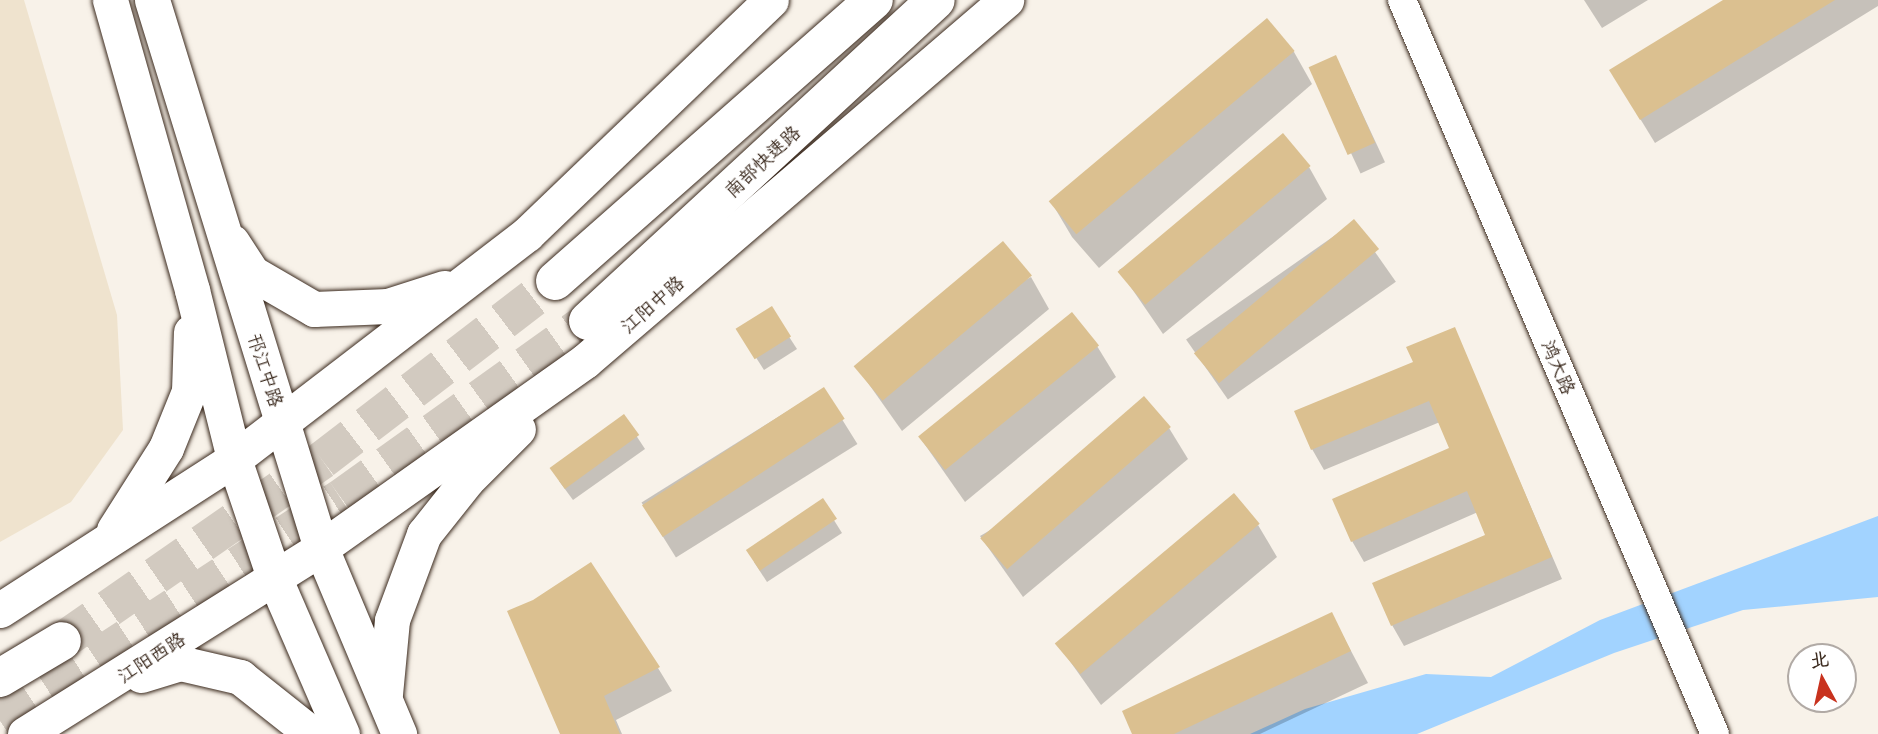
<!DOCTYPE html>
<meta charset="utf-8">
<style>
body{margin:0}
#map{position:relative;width:1878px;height:734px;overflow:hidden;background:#f8f2e9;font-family:Mali,"LXGW WenKai TC",sans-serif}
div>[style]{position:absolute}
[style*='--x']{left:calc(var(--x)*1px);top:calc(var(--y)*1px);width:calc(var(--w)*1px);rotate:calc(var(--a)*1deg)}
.built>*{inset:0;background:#efe3ce}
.water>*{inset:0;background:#a2d3ff}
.shadow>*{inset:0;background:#0003;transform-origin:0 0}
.building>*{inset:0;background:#dbc090;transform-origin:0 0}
.highway-tunnel>*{height:38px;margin-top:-19px;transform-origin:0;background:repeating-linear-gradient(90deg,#d2cac0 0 38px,transparent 0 57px)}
.roads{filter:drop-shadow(0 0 2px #3b2a1e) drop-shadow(0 0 2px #3b2a1e)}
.minor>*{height:28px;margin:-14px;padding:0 14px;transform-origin:14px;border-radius:14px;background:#fff}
.major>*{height:35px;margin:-17.5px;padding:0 17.5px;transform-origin:17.5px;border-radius:17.5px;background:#fff}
.highway>*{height:38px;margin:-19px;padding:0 19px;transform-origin:19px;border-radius:19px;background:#fff}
span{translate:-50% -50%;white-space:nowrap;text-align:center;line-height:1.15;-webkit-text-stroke:5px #fff;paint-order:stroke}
.street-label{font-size:19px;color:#3b2a1e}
.north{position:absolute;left:1787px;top:643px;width:70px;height:70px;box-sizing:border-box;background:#fff;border:2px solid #b1aaa5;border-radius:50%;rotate:352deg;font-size:19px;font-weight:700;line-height:28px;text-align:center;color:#3b2a1e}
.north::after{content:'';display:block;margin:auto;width:24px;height:32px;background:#c8321e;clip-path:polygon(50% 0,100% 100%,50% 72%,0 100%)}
</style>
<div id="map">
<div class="built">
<i style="clip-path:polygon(0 0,24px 0,117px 315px,123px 430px,71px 502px,0 542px)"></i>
</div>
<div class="water">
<i style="clip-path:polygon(1878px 516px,1878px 597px,1743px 610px,1614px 653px,1417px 734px,1250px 734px,1305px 709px,1426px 674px,1491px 677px,1600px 620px)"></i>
</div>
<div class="shadow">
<i style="clip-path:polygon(1584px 0,1648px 0,1602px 28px)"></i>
<i style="clip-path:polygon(1726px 0,1878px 0,1878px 6px,1655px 143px,1625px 94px)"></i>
<i style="clip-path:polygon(1266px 21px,1294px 52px,1312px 84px,1099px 268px,1072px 237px,1053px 205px)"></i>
<i style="left:1336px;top:57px;width:116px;height:27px;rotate:65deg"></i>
<i style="clip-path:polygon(1309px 167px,1327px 199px,1163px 334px,1119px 270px)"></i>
<i style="left:1354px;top:222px;width:73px;height:205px;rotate:55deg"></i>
<i style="clip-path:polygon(1031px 277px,1049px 309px,902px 431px,856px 366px)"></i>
<i style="clip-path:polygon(771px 309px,797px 349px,764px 370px,746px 342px)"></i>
<i style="clip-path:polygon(1454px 329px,1562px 579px,1404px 646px,1392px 625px,1488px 536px,1478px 512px,1364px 562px,1352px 541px,1451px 449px,1440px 422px,1324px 470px,1312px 449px)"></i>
<i style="clip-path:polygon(1097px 346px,1116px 377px,965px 502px,921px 439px)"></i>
<i style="left:823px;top:389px;width:65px;height:214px;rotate:58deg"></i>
<i style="clip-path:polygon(624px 417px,645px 449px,573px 500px,559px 481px)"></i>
<i style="clip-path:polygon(1169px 428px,1188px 459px,1023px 597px,980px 536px)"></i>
<i style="clip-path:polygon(822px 501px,842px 533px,767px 582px,754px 562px)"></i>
<i style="clip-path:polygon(1258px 525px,1277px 557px,1101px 705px,1057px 643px)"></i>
<i style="clip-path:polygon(510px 612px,658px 668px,672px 691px,616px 720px,622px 734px,562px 734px)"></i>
<i style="clip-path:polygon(1332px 615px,1368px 683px,1260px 734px,1134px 734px)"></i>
</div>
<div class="building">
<i style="clip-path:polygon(1723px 0,1835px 0,1640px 120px,1609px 70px)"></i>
<i style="left:1267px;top:18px;width:43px;height:285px;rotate:50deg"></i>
<i style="left:1336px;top:55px;width:96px;height:30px;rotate:66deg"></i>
<i style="left:1283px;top:133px;width:43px;height:216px;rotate:50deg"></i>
<i style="left:1354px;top:219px;width:39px;height:209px;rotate:50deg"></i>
<i style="left:1003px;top:241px;width:45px;height:195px;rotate:50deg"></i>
<i style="left:772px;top:306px;width:36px;height:43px;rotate:58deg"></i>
<i style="left:1072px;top:312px;width:43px;height:198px;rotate:51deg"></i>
<i style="clip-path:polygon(1455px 327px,1552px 557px,1391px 626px,1372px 583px,1485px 535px,1467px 491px,1351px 542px,1332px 499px,1449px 448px,1429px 401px,1311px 450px,1294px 411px,1413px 362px,1406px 347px)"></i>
<i style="left:824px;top:387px;width:38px;height:217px;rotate:57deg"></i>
<i style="left:1144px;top:396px;width:41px;height:217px;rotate:49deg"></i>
<i style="left:624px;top:414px;width:26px;height:92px;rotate:54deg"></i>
<i style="left:1234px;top:493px;width:40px;height:234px;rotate:50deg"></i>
<i style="left:823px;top:498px;width:25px;height:93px;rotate:56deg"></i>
<i style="clip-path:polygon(591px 562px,660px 667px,604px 696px,620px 734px,560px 734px,507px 611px,533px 600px)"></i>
<i style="clip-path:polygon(1332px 612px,1351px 651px,1174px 734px,1132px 734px,1122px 711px)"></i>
</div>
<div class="highway-tunnel">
<i style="--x:62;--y:641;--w:317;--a:-34.8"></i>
<i style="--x:322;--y:460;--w:294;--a:-37.5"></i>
<i style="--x:0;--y:721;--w:407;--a:-33.2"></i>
<i style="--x:341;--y:498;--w:304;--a:-35.6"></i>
</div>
<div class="roads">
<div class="minor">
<i style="--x:1402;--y:0;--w:798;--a:66.91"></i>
</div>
<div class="major">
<i style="--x:110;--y:0;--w:301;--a:74.2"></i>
<i style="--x:192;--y:290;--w:174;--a:76"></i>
<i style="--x:234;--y:459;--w:125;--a:71.3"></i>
<i style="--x:274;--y:577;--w:171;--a:66.6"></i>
<i style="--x:152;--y:0;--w:573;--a:72.86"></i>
<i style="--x:321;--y:548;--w:202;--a:67.2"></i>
<i style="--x:232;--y:242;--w:37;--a:57"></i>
<i style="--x:252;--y:273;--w:72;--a:30.1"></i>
<i style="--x:314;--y:309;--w:74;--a:-2.3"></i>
<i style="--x:388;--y:306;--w:59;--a:-17.8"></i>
<i style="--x:114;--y:530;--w:97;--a:-57.6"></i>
<i style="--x:166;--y:448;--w:61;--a:-68"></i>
<i style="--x:189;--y:391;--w:59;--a:-88.1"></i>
<i style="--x:0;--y:610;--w:278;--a:-32.8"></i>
<i style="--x:234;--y:459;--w:369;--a:-37.5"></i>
<i style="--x:527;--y:234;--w:338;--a:-43.8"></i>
<i style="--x:141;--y:675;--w:41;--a:-17.1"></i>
<i style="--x:180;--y:663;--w:62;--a:13.1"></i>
<i style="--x:240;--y:677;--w:92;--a:38.4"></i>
<i style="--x:385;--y:694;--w:74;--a:-84.6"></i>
<i style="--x:392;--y:620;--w:92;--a:-69.6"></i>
<i style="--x:424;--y:534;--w:69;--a:-51.5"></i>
<i style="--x:467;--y:480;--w:72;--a:-45"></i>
<i style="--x:25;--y:734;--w:350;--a:-32.1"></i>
<i style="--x:321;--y:548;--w:324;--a:-35.3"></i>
<i style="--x:585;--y:361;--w:555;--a:-40.61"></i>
</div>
<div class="highway">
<i style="--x:555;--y:281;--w:425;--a:-41.4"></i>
<i style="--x:588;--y:321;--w:473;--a:-42.7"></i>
<i style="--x:0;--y:678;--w:72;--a:-30.8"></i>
</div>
</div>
<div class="street-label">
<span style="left:762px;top:161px;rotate:-43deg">南部快速路</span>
<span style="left:652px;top:304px;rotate:-41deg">江阳中路</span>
<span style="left:1559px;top:367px;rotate:67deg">鸿大路</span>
<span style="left:266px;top:370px;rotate:72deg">邗江中路</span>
<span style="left:151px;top:657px;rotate:-33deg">江阳西路</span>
</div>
<div class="north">北</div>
</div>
